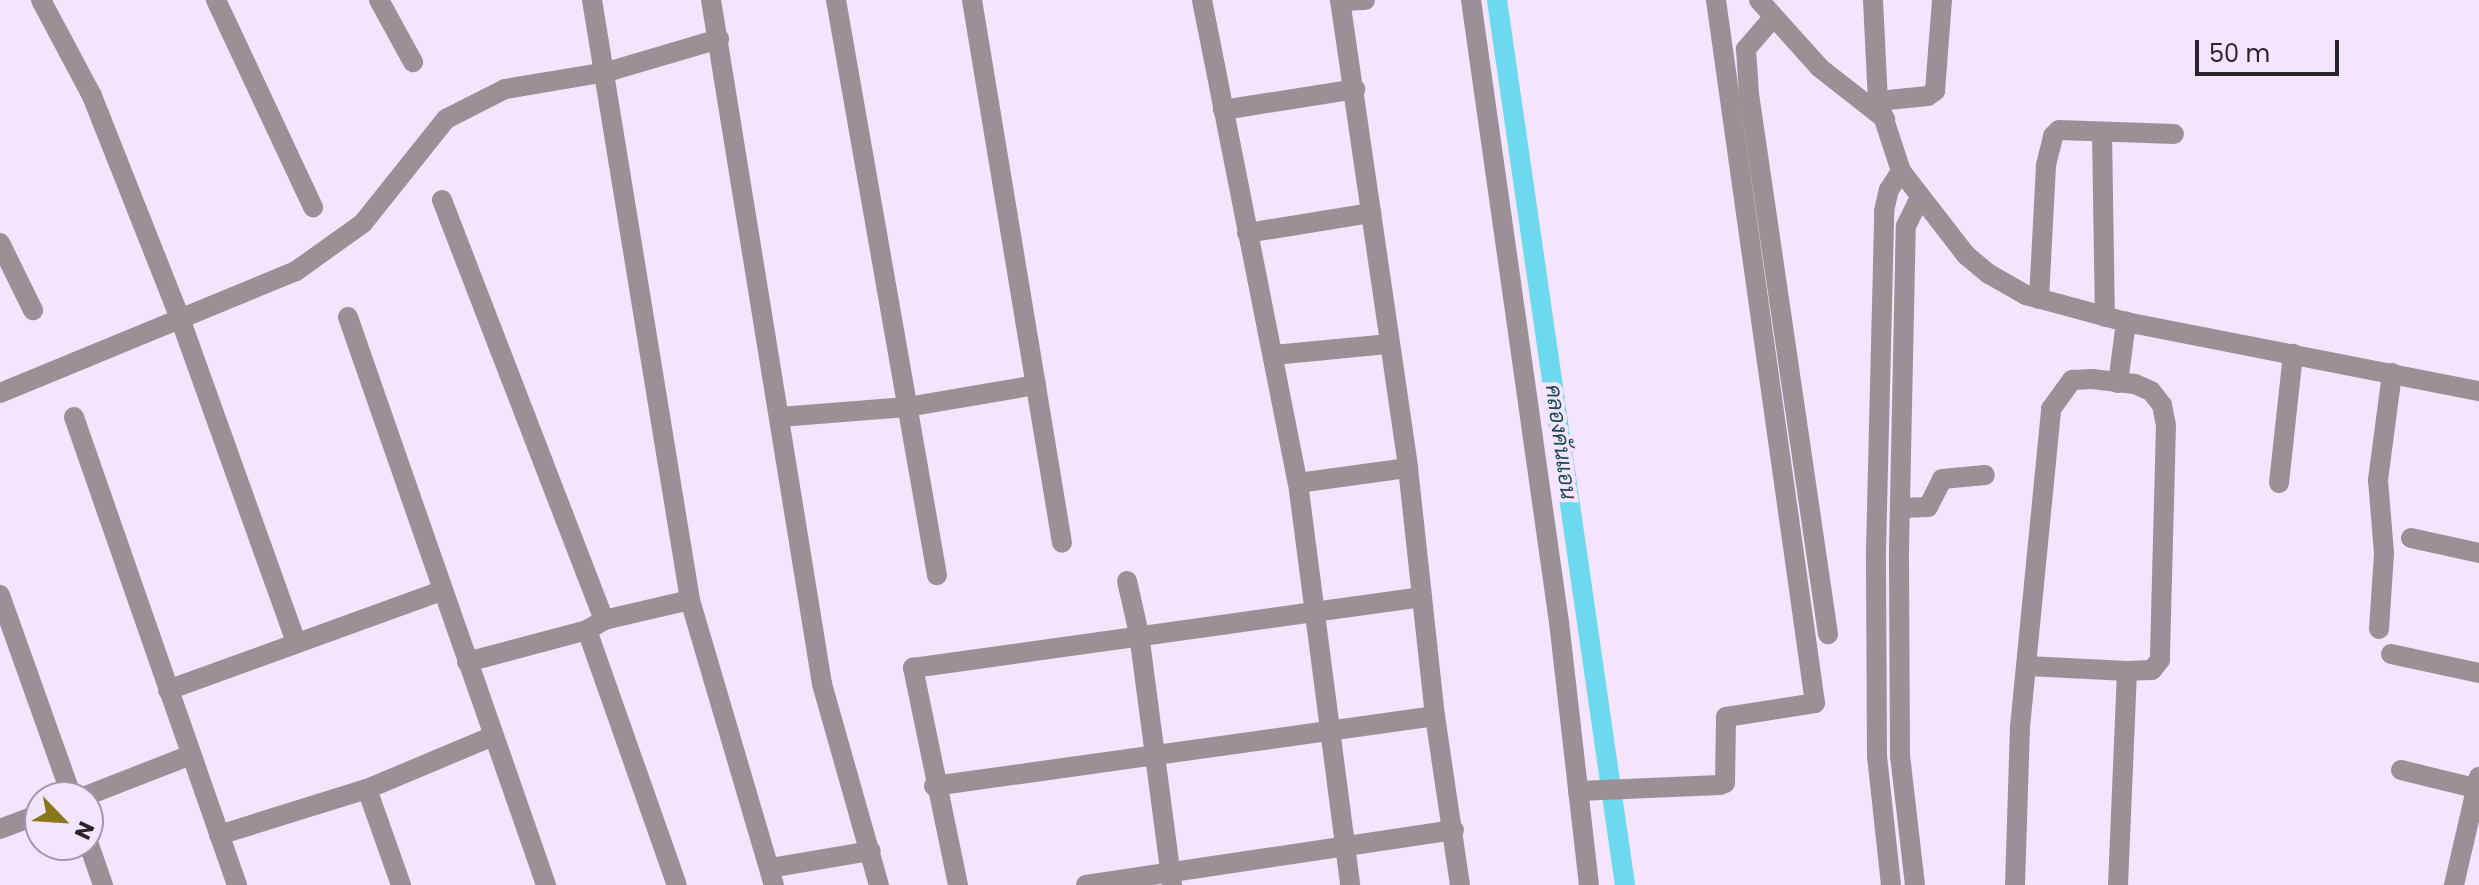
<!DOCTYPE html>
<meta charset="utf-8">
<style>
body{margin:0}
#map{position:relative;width:2479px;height:885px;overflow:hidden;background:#f4e4fc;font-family:Poppins,Sarabun,sans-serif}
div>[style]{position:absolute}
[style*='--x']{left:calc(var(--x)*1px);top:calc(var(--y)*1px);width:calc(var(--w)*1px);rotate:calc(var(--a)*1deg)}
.canal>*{height:20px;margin:-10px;padding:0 10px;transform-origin:10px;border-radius:10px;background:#6cd9ee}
.minor>*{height:20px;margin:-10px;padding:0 10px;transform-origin:10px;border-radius:10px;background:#9c9097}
span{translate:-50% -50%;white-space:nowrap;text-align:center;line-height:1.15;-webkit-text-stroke:8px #f4e4fc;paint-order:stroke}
.water-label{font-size:22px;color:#1a4a53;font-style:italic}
.north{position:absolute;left:24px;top:781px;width:80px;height:80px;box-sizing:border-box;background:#f4e4fc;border:2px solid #a397a9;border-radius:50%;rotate:115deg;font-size:22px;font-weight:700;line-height:32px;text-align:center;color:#2a242d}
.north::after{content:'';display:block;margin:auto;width:28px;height:36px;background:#8a771c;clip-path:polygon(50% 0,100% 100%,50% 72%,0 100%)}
.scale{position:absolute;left:2195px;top:40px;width:144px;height:36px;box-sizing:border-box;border:4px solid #2a242d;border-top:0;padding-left:10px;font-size:24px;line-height:28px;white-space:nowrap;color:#2a242d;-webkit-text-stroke:6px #f4e4fc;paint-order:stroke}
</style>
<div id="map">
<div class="canal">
<i style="--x:1497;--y:0;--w:894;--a:81.77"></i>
</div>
<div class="minor">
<i style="--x:41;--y:0;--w:109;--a:62"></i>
<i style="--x:92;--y:96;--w:242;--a:68.4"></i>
<i style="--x:181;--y:321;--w:342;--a:70.3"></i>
<i style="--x:216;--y:0;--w:229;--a:64.9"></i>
<i style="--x:379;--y:0;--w:71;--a:61.3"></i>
<i style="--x:592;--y:0;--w:608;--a:80.72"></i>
<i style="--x:690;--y:600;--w:297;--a:73.6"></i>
<i style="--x:711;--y:0;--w:693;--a:80.78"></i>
<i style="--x:822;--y:684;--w:209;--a:74.2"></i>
<i style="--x:836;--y:0;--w:584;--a:80.04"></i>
<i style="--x:972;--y:0;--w:550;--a:80.59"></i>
<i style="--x:1202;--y:0;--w:492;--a:78.8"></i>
<i style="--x:1298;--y:483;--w:405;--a:82.6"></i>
<i style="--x:1340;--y:0;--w:473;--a:81.7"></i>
<i style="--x:1408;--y:468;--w:249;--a:83.8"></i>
<i style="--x:1435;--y:716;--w:171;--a:81.6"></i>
<i style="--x:1471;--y:0;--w:628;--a:81.95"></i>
<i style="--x:1559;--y:622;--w:265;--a:83.5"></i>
<i style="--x:1759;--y:0;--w:91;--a:48.1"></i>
<i style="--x:1820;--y:68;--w:83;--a:38.1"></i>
<i style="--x:1873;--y:0;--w:101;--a:87.2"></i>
<i style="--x:1878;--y:101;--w:74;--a:71.8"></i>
<i style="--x:1901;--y:171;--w:106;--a:52.3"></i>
<i style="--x:1966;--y:255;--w:30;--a:40"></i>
<i style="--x:1989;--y:274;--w:43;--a:29.6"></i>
<i style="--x:2026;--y:295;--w:104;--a:15.1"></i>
<i style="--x:2126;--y:322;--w:360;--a:11.1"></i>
<i style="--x:1340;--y:1;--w:25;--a:-2"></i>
<i style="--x:1772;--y:19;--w:40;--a:131"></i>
<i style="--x:1746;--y:49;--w:45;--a:86.2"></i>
<i style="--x:1749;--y:94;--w:546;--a:81.68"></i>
<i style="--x:1878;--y:101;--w:50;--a:-5.7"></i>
<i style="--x:1928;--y:96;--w:9;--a:-36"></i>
<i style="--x:1935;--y:91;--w:91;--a:-85.6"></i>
<i style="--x:1223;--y:110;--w:134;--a:-9"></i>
<i style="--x:2102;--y:132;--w:185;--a:89.1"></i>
<i style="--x:442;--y:200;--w:450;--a:68.9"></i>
<i style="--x:1247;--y:233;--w:126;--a:-9.2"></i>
<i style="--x:0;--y:243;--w:75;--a:63.8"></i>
<i style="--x:2039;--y:299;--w:134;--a:-87"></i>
<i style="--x:2046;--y:165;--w:30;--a:-76"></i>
<i style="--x:2053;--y:136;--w:8;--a:-45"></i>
<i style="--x:2059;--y:130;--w:115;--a:2"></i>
<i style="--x:348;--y:317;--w:602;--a:70.78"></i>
<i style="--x:1274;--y:355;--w:116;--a:-5.5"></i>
<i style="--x:2118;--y:383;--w:62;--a:-82.5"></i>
<i style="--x:0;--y:393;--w:320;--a:-22.4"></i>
<i style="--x:296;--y:271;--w:82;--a:-35.6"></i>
<i style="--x:363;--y:223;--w:133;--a:-51.4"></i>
<i style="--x:446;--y:119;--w:66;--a:-27"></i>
<i style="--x:505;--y:89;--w:103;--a:-9.5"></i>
<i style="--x:607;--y:72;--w:117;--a:-16.4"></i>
<i style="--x:74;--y:417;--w:496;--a:70.8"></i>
<i style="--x:780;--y:417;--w:127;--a:-4.5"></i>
<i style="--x:907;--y:407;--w:131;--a:-9.7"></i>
<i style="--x:1298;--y:483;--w:111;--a:-7.8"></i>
<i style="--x:2279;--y:483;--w:130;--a:-83.8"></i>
<i style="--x:1900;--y:508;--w:28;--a:-2"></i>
<i style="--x:1928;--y:507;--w:31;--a:-63"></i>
<i style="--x:1942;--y:479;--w:43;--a:-5.3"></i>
<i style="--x:2411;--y:538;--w:70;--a:12.4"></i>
<i style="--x:1127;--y:581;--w:54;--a:77.2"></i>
<i style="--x:1139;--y:634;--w:253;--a:82.5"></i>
<i style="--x:0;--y:595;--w:214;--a:70.4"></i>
<i style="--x:2379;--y:629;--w:76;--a:-86.2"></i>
<i style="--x:2384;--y:553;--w:73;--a:-94.7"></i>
<i style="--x:2378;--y:480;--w:108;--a:-82.5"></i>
<i style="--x:587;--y:630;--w:270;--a:70.6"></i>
<i style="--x:2391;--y:654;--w:90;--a:12.2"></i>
<i style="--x:467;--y:662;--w:124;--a:-14.9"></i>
<i style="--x:587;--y:630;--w:20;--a:-30"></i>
<i style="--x:604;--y:620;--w:88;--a:-13.1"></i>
<i style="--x:2026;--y:666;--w:101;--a:2.8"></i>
<i style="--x:168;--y:690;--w:291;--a:-19.9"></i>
<i style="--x:2401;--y:770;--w:80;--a:13.7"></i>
<i style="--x:934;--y:786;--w:506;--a:-7.95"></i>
<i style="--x:367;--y:789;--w:102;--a:70.5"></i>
<i style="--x:1578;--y:791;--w:142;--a:-2.4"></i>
<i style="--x:1720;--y:785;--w:5;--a:-22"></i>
<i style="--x:1725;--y:783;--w:66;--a:-89.1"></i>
<i style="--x:1726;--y:717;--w:90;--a:-8.9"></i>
<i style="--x:1815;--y:703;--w:710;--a:-98.02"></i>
<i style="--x:83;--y:797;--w:116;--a:-21.3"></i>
<i style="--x:0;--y:829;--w:43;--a:-20.6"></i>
<i style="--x:219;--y:835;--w:155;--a:-17.3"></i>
<i style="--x:367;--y:789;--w:137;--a:-22.8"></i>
<i style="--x:88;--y:842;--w:46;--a:70.8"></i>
<i style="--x:770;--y:868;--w:102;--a:-9.6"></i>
<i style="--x:958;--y:885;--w:222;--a:-101.7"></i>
<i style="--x:913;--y:668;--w:514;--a:-7.94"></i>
<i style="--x:1086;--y:885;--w:372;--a:-8.5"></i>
<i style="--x:1891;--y:885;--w:129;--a:-96.2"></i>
<i style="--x:1877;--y:757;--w:207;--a:-90.3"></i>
<i style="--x:1876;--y:550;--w:339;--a:-88.6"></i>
<i style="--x:1884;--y:211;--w:22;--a:-77"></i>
<i style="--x:1889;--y:190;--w:22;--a:-58"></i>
<i style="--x:1915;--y:885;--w:130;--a:-96.6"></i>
<i style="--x:1900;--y:756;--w:206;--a:-90.3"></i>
<i style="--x:1899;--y:550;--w:324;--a:-88.8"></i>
<i style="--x:1906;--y:226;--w:30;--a:-64"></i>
<i style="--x:2015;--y:885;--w:158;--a:-88.2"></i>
<i style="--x:2020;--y:727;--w:320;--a:-84.4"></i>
<i style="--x:2051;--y:409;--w:36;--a:-54"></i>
<i style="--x:2072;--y:380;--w:20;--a:-3"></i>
<i style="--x:2092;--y:379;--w:43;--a:6.6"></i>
<i style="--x:2135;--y:384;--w:17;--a:24"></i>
<i style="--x:2151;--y:391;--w:18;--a:52"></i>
<i style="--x:2162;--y:405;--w:20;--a:79"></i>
<i style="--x:2166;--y:425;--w:235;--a:91.5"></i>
<i style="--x:2160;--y:660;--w:13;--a:129"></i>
<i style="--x:2152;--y:670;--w:25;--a:178"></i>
<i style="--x:2127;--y:671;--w:214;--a:92.4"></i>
<i style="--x:2454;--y:885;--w:111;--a:-77"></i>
</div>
<div class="water-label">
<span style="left:1561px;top:442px;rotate:82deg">คลองคันแอน</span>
</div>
<div class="north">N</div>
<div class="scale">50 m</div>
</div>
